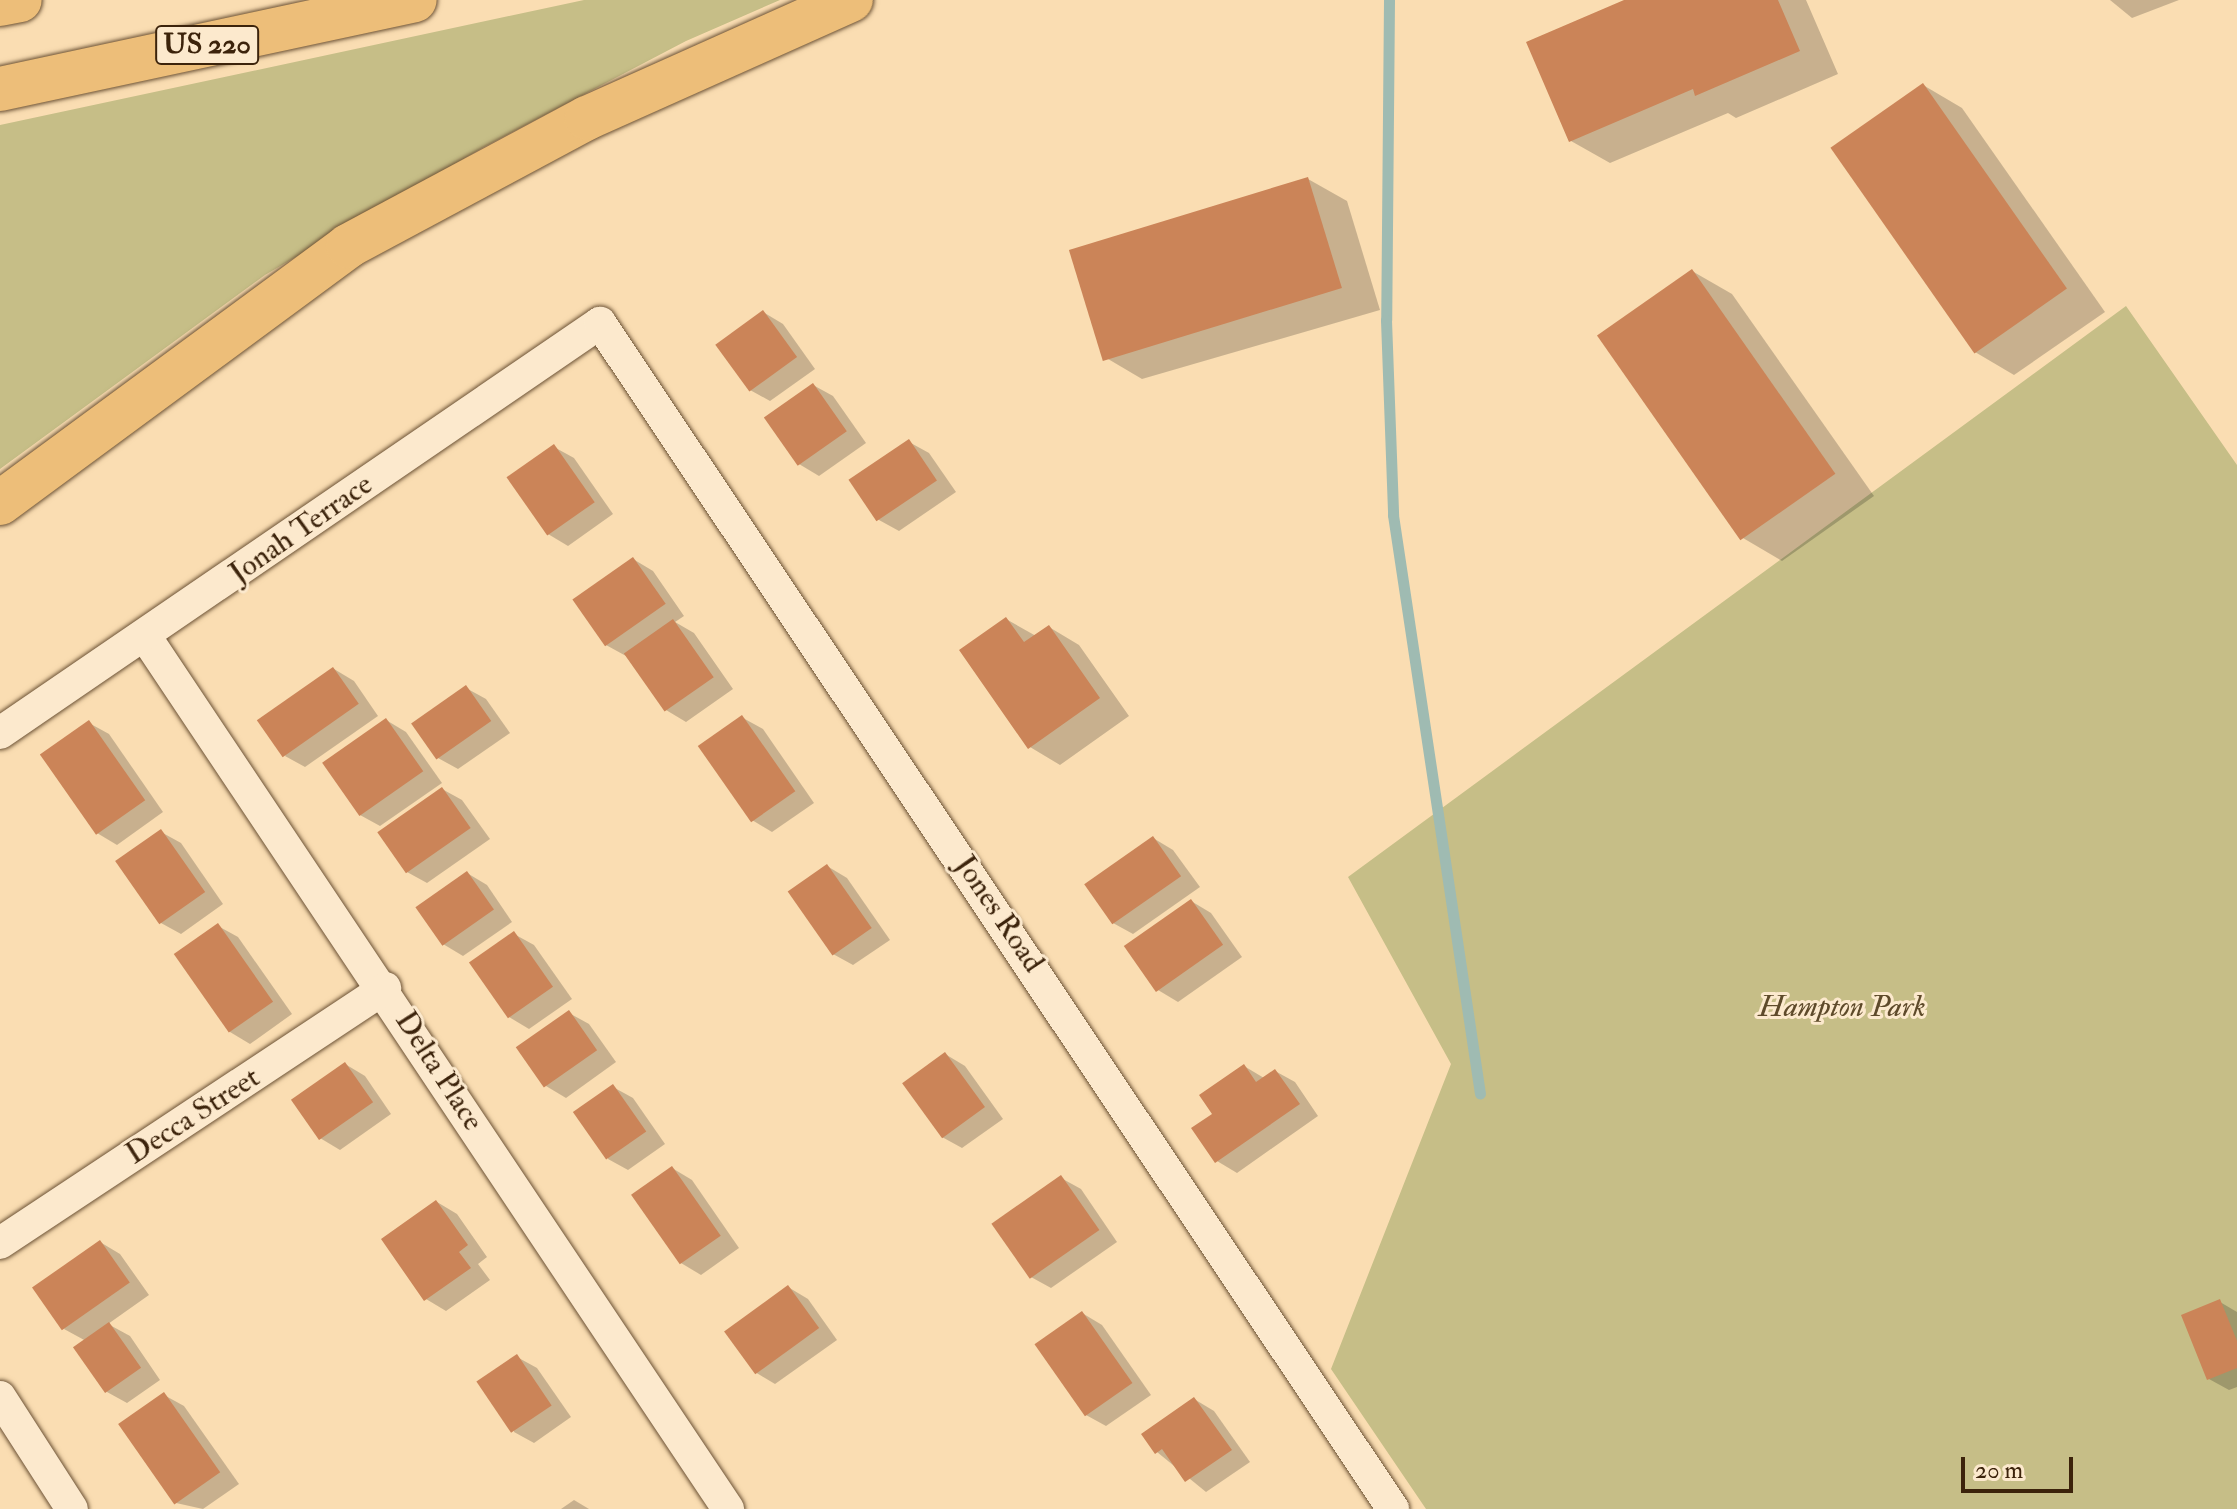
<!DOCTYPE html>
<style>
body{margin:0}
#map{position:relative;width:2237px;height:1509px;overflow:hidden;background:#faddb2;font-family:"IM FELL Double Pica",serif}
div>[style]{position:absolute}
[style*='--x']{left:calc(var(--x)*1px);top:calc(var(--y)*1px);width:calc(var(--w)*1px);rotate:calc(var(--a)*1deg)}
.green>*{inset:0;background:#c6be87}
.shadow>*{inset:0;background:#0003}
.stream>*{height:11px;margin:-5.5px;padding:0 5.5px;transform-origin:5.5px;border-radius:5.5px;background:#9fbbb2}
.building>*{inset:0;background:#cb8458;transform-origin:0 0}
.roads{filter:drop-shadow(0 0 2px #6c5235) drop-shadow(0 0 2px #6c5235)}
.street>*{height:32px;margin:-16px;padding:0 16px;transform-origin:16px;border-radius:16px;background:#fce9cd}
.highway>*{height:44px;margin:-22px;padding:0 22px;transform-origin:22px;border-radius:22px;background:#edbe79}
span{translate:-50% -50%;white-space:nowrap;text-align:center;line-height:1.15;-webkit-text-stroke:6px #fce9cd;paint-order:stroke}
.shield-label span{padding:2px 6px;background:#fce9cd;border:2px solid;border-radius:6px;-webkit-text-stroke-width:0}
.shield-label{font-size:28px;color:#3c230b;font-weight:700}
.street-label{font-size:30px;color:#3c230b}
.park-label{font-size:30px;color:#5e4a2a;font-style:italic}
.scale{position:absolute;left:1961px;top:1457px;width:112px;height:36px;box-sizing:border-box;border:4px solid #3c230b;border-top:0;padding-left:10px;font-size:24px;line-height:28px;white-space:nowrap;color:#3c230b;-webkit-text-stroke:6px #fce9cd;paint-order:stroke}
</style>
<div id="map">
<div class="green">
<i style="clip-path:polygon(584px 0,780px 0,686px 41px,482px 148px,265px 275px,0 469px,0 125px)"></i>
<i style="clip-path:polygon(2126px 306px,2237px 465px,2237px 1509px,1426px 1509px,1331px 1369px,1451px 1064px,1348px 877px)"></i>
</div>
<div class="shadow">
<i style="clip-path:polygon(1629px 0,1806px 0,1838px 74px,1736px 118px,1728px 113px,1610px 163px,1571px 141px)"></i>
<i style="clip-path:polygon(2110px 0,2179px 0,2132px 18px)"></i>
<i style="clip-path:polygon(1923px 85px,1962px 108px,2105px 312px,2014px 375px,1975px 352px)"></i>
<i style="clip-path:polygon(1308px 179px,1347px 201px,1380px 310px,1142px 379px,1103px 356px)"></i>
<i style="clip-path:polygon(1692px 271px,1732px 294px,1874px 496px,1782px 561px,1743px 538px)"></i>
<i style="clip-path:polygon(763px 312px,783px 324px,815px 369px,770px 401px,750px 390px)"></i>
<i style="clip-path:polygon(813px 385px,833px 396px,866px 443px,819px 476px,799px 464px)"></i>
<i style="clip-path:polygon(909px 442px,929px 453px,956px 492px,899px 531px,879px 520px,852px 482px)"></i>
<i style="clip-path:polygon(554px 447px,574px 458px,613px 514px,568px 546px,548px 534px)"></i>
<i style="clip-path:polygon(633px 559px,653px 571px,684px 616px,675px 622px,694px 633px,733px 689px,686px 722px,666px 710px,626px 656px,606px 645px)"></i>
<i style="clip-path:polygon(1006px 619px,1036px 636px,1049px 627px,1079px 645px,1129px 716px,1060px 765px,1030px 747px)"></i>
<i style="clip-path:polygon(334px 669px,354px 681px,378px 716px,305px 767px,285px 756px)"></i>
<i style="clip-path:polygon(466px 688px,486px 699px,510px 733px,458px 769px,438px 758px)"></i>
<i style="clip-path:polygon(743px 718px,763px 729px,814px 803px,772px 832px,752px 820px)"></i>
<i style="clip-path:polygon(386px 720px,406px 732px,442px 783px,380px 826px,360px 815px)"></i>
<i style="clip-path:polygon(89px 723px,109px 734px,163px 812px,117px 845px,97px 833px)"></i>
<i style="clip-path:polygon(442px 789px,462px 800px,490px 839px,427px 883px,407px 872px)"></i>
<i style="clip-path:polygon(161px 832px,181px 843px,223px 904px,181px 934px,161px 923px)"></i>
<i style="clip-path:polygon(1153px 838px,1173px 850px,1200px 887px,1133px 934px,1113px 923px)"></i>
<i style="clip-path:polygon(827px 866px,847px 878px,890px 940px,853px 965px,833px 954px)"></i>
<i style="clip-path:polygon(467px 873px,487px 885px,512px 922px,463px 956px,443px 944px)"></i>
<i style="clip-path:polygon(1191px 901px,1211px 913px,1242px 957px,1178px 1002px,1158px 990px)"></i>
<i style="clip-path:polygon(218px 926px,238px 937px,292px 1014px,250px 1044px,230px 1032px)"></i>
<i style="clip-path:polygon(514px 934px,534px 945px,572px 999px,529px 1029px,509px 1017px)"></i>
<i style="clip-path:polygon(569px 1013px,589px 1024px,616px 1062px,566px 1098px,546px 1086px)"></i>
<i style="clip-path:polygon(945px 1054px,965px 1066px,1003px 1119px,962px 1148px,942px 1137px,904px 1083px)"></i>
<i style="clip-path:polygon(345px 1064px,365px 1076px,391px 1114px,340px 1150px,320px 1138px)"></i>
<i style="clip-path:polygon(1244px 1066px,1264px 1078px,1275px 1071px,1295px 1082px,1318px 1116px,1237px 1173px,1217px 1161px,1215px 1114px)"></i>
<i style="clip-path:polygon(613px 1087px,633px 1098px,665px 1144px,628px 1170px,608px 1159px)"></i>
<i style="clip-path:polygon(672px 1168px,692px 1180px,739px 1248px,701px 1275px,681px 1263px)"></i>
<i style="clip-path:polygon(1061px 1178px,1081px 1189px,1117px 1242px,1051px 1288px,1031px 1277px)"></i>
<i style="clip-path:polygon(437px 1202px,457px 1214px,487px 1257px,478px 1264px,490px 1280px,446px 1311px,426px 1299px)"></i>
<i style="clip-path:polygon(100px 1242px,120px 1254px,149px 1295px,108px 1324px,130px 1336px,160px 1380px,127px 1403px,107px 1392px,86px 1341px,64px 1329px)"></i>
<i style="clip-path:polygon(788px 1287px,808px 1299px,837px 1340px,775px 1384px,755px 1372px)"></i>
<i style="clip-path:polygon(2220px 1302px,2237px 1312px,2237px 1387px,2229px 1390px,2209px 1379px)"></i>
<i style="clip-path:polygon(1082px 1313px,1102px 1325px,1151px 1395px,1106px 1426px,1086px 1415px)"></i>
<i style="clip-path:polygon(517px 1357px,537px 1368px,571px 1417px,534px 1443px,514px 1432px)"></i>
<i style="clip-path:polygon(164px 1395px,184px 1406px,239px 1484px,203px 1509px,176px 1503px)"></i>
<i style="clip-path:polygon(1194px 1399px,1214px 1411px,1250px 1462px,1206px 1492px,1157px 1452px)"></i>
<i style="clip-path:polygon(574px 1500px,589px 1509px,561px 1509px)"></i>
</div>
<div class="stream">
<i style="--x:1389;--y:0;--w:320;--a:90.5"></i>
<i style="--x:1386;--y:320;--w:195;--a:87.9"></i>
<i style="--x:1393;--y:515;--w:585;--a:81.45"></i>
</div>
<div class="building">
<i style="clip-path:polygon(1624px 0,1778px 0,1800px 51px,1695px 96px,1693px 89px,1569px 142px,1526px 42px)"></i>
<i style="left:1923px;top:83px;width:251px;height:113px;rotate:55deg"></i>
<i style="left:1308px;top:177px;width:116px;height:250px;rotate:73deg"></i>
<i style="left:1692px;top:269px;width:250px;height:116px;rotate:55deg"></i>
<i style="left:763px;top:310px;width:58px;height:59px;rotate:54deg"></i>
<i style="left:813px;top:383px;width:59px;height:60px;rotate:55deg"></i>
<i style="left:909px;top:439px;width:50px;height:73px;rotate:56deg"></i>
<i style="left:554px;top:444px;width:71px;height:58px;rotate:55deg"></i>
<i style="left:633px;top:557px;width:57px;height:74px;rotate:55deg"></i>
<i style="clip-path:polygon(1006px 617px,1024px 642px,1049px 625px,1100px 698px,1028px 749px,959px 650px)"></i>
<i style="left:673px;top:619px;width:71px;height:60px;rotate:55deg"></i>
<i style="left:333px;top:667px;width:45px;height:93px;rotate:55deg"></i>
<i style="left:466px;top:685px;width:44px;height:67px;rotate:55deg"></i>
<i style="left:742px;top:715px;width:93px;height:54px;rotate:55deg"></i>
<i style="left:386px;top:718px;width:65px;height:78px;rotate:55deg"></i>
<i style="left:89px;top:720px;width:98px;height:60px;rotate:55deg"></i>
<i style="left:442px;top:787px;width:50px;height:79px;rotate:55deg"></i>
<i style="left:161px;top:829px;width:77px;height:56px;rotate:55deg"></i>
<i style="left:1153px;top:836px;width:49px;height:84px;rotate:55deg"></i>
<i style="left:827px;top:864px;width:78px;height:48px;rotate:55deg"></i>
<i style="left:467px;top:871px;width:47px;height:63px;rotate:55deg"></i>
<i style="left:1191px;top:899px;width:56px;height:82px;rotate:55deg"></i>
<i style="left:218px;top:923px;width:96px;height:54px;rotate:55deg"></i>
<i style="left:514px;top:931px;width:68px;height:55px;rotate:55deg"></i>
<i style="left:569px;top:1010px;width:49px;height:65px;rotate:55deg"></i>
<i style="left:945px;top:1052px;width:68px;height:53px;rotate:54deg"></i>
<i style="left:345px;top:1062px;width:49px;height:66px;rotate:55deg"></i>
<i style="clip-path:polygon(1244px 1064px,1256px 1082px,1275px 1069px,1300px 1104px,1215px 1163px,1191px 1128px,1212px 1114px,1199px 1095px)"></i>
<i style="left:613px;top:1084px;width:58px;height:49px;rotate:55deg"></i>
<i style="left:672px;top:1166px;width:85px;height:50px;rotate:55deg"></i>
<i style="left:1061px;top:1175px;width:67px;height:85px;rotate:55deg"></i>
<i style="clip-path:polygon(436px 1200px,468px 1245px,459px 1252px,471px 1268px,424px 1301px,381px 1239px)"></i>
<i style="left:100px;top:1240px;width:52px;height:83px;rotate:55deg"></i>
<i style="left:788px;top:1285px;width:53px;height:79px;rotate:54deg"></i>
<i style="clip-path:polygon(2220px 1299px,2237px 1341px,2237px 1368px,2207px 1380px,2181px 1315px)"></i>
<i style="left:1082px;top:1311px;width:88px;height:58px;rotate:55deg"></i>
<i style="left:109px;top:1322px;width:56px;height:44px;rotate:55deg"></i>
<i style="left:517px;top:1354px;width:62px;height:49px;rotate:56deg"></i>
<i style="left:164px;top:1392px;width:98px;height:56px;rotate:55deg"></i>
<i style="clip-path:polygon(1194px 1397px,1232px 1450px,1185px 1482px,1162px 1449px,1155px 1454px,1141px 1434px)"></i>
</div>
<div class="roads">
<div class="street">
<i style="--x:145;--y:636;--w:1050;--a:56.26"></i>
<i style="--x:0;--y:733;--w:727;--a:-34.35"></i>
<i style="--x:600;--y:323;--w:1427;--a:56.23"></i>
<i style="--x:0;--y:1243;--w:462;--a:-33.5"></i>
<i style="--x:0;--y:1397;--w:133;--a:57.3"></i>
</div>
<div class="highway">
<i style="--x:0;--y:4;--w:20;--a:-11"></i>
<i style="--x:0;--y:89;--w:424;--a:-12.1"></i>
<i style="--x:0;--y:503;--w:433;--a:-36.4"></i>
<i style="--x:348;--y:246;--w:271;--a:-28.2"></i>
<i style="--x:587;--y:118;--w:289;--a:-24.1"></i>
</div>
</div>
<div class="shield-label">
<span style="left:207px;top:45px">US 220</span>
</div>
<div class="street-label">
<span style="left:301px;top:529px;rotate:-35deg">Jonah Terrace</span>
<span style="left:999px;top:914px;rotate:56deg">Jones Road</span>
<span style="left:439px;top:1071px;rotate:57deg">Delta Place</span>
<span style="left:193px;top:1116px;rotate:-33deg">Decca Street</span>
</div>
<div class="park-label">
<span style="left:1842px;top:1007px">Hampton Park</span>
</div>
<div class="scale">20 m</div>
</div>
